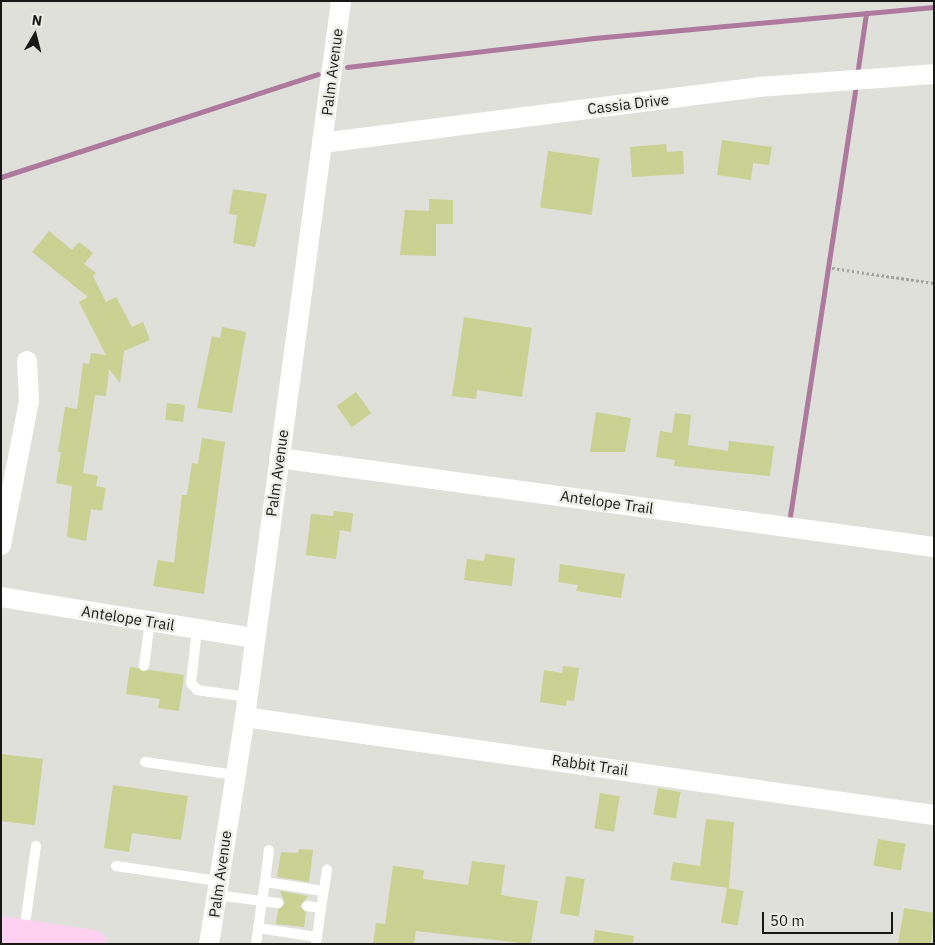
<!DOCTYPE html>
<style>
body{margin:0}
#map{position:relative;width:935px;height:945px;overflow:hidden;background:#dfe0d9;font-family:"IBM Plex Sans",sans-serif}
div>[style]{position:absolute}
[style*='--x']{left:calc(var(--x)*1px);top:calc(var(--y)*1px);width:calc(var(--w)*1px);rotate:calc(var(--a)*1deg)}
.stream>*{height:5px;margin:-2.5px;padding:0 2.5px;transform-origin:2.5px;border-radius:2.5px;background:#ad799d}
.building>*{inset:0;background:#c9d193;transform-origin:0 0}
.path>*{height:3px;margin-top:-1.5px;transform-origin:0;background:repeating-linear-gradient(90deg,#a2a39e 0 2.5px,transparent 0 5px)}
.service>*{height:10px;margin:-5px;padding:0 5px;transform-origin:5px;border-radius:5px;background:#fff}
.minor>*{height:20px;margin:-10px;padding:0 10px;transform-origin:10px;border-radius:10px;background:#fff}
.primary>*{height:28px;margin:-14px;padding:0 14px;transform-origin:14px;border-radius:14px;background:#fed1f1}
span{translate:-50% -50%;white-space:nowrap;text-align:center;line-height:1.15;-webkit-text-stroke:4.5px #ecede7;paint-order:stroke}
.street-label{font-size:15px;color:#181917}
.frame{position:absolute;inset:0;border:2px solid #181917;pointer-events:none}
.north{position:absolute;left:10px;top:10px;width:50px;height:50px;-webkit-text-stroke:4px #ecede7;paint-order:stroke;rotate:8deg;font-size:14px;font-weight:700;line-height:20px;text-align:center;color:#181917}
.north::after{content:'';display:block;margin:auto;width:18px;height:22px;background:#181917;clip-path:polygon(50% 0,100% 100%,50% 72%,0 100%)}
.scale{position:absolute;left:762px;top:912px;width:131px;height:22px;box-sizing:border-box;border:2px solid #181917;border-top:0;padding-left:6px;font-size:15px;line-height:18px;white-space:nowrap;color:#181917;-webkit-text-stroke:4px #ecede7;paint-order:stroke}
</style>
<div id="map">
<div class="stream">
<i style="--x:347;--y:67;--w:249;--a:-6.7"></i>
<i style="--x:594;--y:38;--w:341;--a:-5.2"></i>
<i style="--x:857;--y:75;--w:63;--a:-81.7"></i>
<i style="--x:1;--y:177;--w:333;--a:-18"></i>
<i style="--x:790;--y:516;--w:437;--a:-81.3"></i>
</div>
<div class="building">
<i style="clip-path:polygon(722px 140px,772px 147px,769px 165px,753px 163px,751px 180px,717px 175px)"></i>
<i style="clip-path:polygon(666px 144px,667px 152px,683px 151px,684px 174px,632px 177px,630px 147px)"></i>
<i style="left:548px;top:151px;width:52px;height:57px;rotate:8deg"></i>
<i style="clip-path:polygon(233px 189px,267px 194px,255px 247px,233px 243px,237px 215px,229px 214px)"></i>
<i style="clip-path:polygon(429px 199px,453px 200px,453px 224px,436px 224px,436px 256px,400px 255px,405px 210px,429px 211px)"></i>
<i style="clip-path:polygon(49px 231px,72px 250px,79px 242px,93px 253px,84px 264px,96px 273px,93px 276px,106px 302px,116px 297px,132px 327px,143px 322px,150px 340px,124px 351px,120px 383px,109px 369px,106px 396px,95px 395px,83px 473px,98px 476px,96px 486px,106px 488px,102px 511px,91px 509px,86px 541px,67px 537px,72px 486px,56px 483px,61px 452px,58px 452px,65px 407px,77px 409px,83px 363px,89px 364px,91px 353px,106px 355px,79px 302px,88px 297px,32px 252px)"></i>
<i style="clip-path:polygon(464px 317px,532px 328px,522px 397px,477px 390px,476px 399px,452px 396px)"></i>
<i style="clip-path:polygon(222px 327px,246px 332px,232px 413px,197px 408px,212px 336px,220px 338px)"></i>
<i style="left:356px;top:392px;width:26px;height:24px;rotate:54deg"></i>
<i style="left:167px;top:403px;width:18px;height:17px;rotate:6deg"></i>
<i style="clip-path:polygon(596px 412px,631px 418px,625px 452px,590px 452px)"></i>
<i style="clip-path:polygon(675px 413px,691px 415px,688px 445px,728px 451px,729px 441px,774px 446px,770px 476px,674px 466px,675px 460px,656px 457px,660px 431px,672px 433px)"></i>
<i style="clip-path:polygon(202px 438px,225px 442px,204px 594px,153px 586px,158px 560px,174px 563px,182px 495px,187px 495px,192px 463px,198px 464px)"></i>
<i style="clip-path:polygon(334px 511px,353px 513px,351px 532px,340px 530px,336px 559px,306px 555px,311px 514px,333px 516px)"></i>
<i style="clip-path:polygon(485px 554px,515px 558px,512px 586px,464px 580px,467px 559px,484px 561px)"></i>
<i style="clip-path:polygon(560px 564px,625px 574px,621px 598px,576px 591px,578px 585px,558px 582px)"></i>
<i style="clip-path:polygon(563px 666px,579px 668px,574px 701px,567px 700px,566px 706px,540px 702px,544px 670px,562px 673px)"></i>
<i style="clip-path:polygon(130px 667px,184px 675px,179px 711px,158px 708px,160px 699px,126px 694px)"></i>
<i style="clip-path:polygon(1px 754px,43px 759px,35px 825px,1px 821px)"></i>
<i style="clip-path:polygon(113px 785px,188px 796px,181px 840px,132px 833px,129px 852px,104px 848px)"></i>
<i style="left:658px;top:788px;width:23px;height:27px;rotate:10deg"></i>
<i style="left:600px;top:793px;width:20px;height:36px;rotate:9deg"></i>
<i style="clip-path:polygon(706px 819px,734px 822px,729px 888px,670px 880px,673px 862px,700px 866px)"></i>
<i style="left:878px;top:839px;width:28px;height:27px;rotate:10deg"></i>
<i style="clip-path:polygon(299px 849px,313px 850px,309px 882px,277px 877px,281px 852px,298px 853px)"></i>
<i style="clip-path:polygon(472px 861px,505px 865px,501px 895px,538px 901px,531px 944px,416px 931px,414px 944px,373px 944px,376px 923px,385px 924px,393px 866px,424px 870px,423px 879px,468px 885px)"></i>
<i style="left:566px;top:876px;width:19px;height:38px;rotate:9deg"></i>
<i style="left:727px;top:888px;width:17px;height:35px;rotate:10deg"></i>
<i style="clip-path:polygon(280px 891px,308px 896px,300px 906px,306px 913px,304px 927px,276px 924px,278px 910px,285px 904px)"></i>
<i style="clip-path:polygon(904px 908px,934px 913px,931px 944px,898px 944px)"></i>
<i style="clip-path:polygon(595px 930px,634px 936px,633px 944px,593px 944px)"></i>
</div>
<div class="path">
<i style="--x:832;--y:268;--w:103;--a:8.4"></i>
</div>
<div class="service">
<i style="--x:197;--y:629;--w:54;--a:96.3"></i>
<i style="--x:191;--y:683;--w:9;--a:49"></i>
<i style="--x:197;--y:690;--w:51;--a:7.8"></i>
<i style="--x:144;--y:666;--w:45;--a:-82.4"></i>
<i style="--x:145;--y:762;--w:91;--a:8.2"></i>
<i style="--x:116;--y:866;--w:104;--a:8.3"></i>
<i style="--x:265;--y:882;--w:32;--a:-83"></i>
<i style="--x:217;--y:895;--w:45;--a:7.6"></i>
<i style="--x:262;--y:901;--w:43;--a:97.9"></i>
<i style="--x:278;--y:903;--w:16;--a:-173"></i>
<i style="--x:262;--y:901;--w:19;--a:-81"></i>
<i style="--x:265;--y:882;--w:59;--a:8.8"></i>
<i style="--x:307;--y:906;--w:14;--a:8"></i>
<i style="--x:321;--y:908;--w:36;--a:98"></i>
<i style="--x:321;--y:908;--w:39;--a:-81"></i>
<i style="--x:258;--y:928;--w:60;--a:8.7"></i>
<i style="--x:24;--y:932;--w:87;--a:-82.1"></i>
</div>
<div class="minor">
<i style="--x:322;--y:143;--w:440;--a:-7.3"></i>
<i style="--x:758;--y:87;--w:176;--a:-4.2"></i>
<i style="--x:279;--y:458;--w:661;--a:7.74"></i>
<i style="--x:1;--y:545;--w:147;--a:-79"></i>
<i style="--x:29;--y:401;--w:40;--a:-92.9"></i>
<i style="--x:1;--y:597;--w:257;--a:9.2"></i>
<i style="--x:245;--y:717;--w:696;--a:8.1"></i>
<i style="--x:209;--y:944;--w:230;--a:-81"></i>
<i style="--x:245;--y:717;--w:722;--a:-82.36"></i>
</div>
<div class="primary">
<i style="--x:1;--y:930;--w:93;--a:8.7"></i>
</div>
<div class="street-label">
<span style="left:332px;top:72px;rotate:-83deg">Palm Avenue</span>
<span style="left:628px;top:104px;rotate:-7deg">Cassia Drive</span>
<span style="left:277px;top:473px;rotate:-82deg">Palm Avenue</span>
<span style="left:607px;top:502px;rotate:8deg">Antelope Trail</span>
<span style="left:128px;top:618px;rotate:9deg">Antelope Trail</span>
<span style="left:590px;top:765px;rotate:8deg">Rabbit Trail</span>
<span style="left:220px;top:874px;rotate:-82deg">Palm Avenue</span>
</div>
<div class="frame"></div>
<div class="north">N</div>
<div class="scale">50 m</div>
</div>
